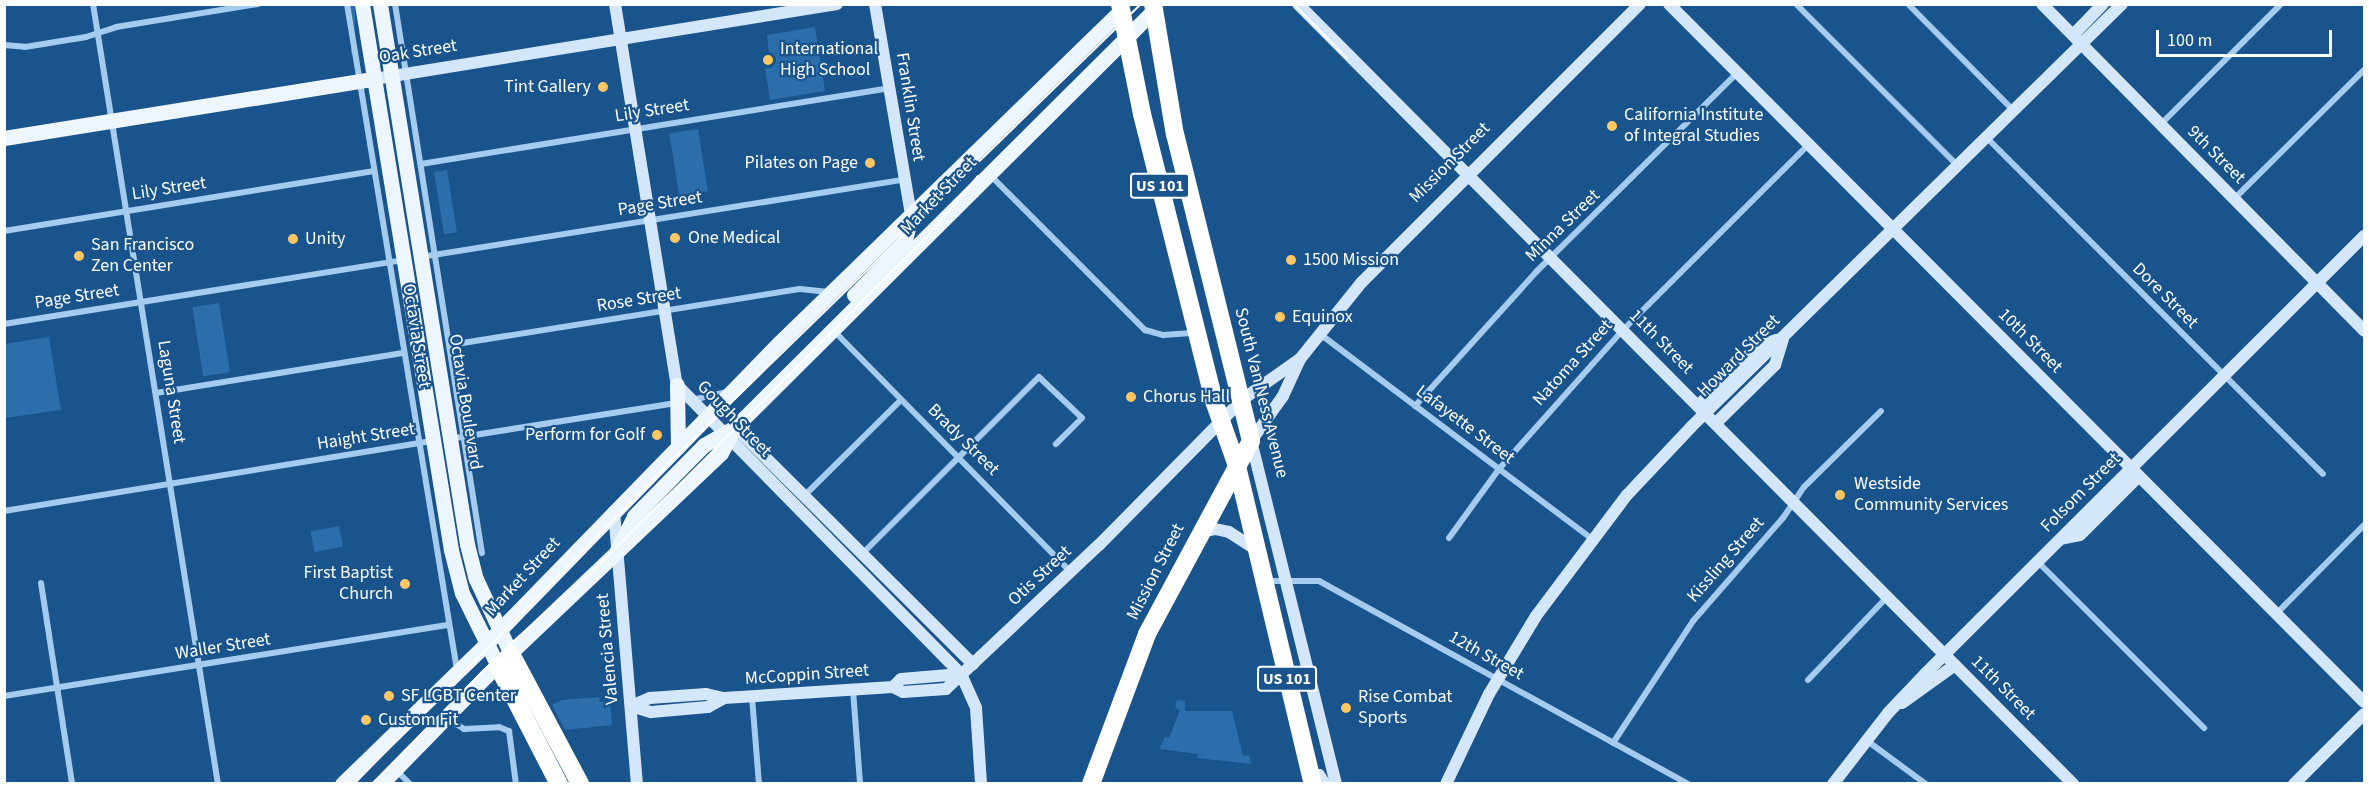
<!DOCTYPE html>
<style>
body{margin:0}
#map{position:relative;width:2369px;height:788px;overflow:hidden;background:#19548d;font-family:"Source Sans 3",sans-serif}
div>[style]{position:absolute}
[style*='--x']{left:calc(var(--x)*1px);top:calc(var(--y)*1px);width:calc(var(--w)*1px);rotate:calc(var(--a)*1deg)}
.green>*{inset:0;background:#2c6eab;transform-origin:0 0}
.street>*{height:6px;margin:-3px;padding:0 3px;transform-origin:3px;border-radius:3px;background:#a5cbee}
.secondary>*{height:12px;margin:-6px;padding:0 6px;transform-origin:6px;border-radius:6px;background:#d3e6fa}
.primary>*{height:15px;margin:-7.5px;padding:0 7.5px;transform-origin:7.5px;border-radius:7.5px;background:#edf5ff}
.highway>*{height:18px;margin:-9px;padding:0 9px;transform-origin:9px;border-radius:9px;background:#fff}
.tram>*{height:1.5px;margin:-0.75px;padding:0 0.75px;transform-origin:0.75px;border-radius:0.75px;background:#fff}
.dots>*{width:16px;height:16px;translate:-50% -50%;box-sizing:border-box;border:3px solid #19548d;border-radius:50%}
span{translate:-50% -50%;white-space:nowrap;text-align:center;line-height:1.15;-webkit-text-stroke:4.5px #19548d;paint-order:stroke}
.shield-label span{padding:2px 4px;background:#19548d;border:2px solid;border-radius:4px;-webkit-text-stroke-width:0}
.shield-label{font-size:16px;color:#fff;font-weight:700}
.poi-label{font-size:18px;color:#fff}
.left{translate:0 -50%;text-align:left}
.right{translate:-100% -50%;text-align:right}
.street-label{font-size:18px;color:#fff}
.frame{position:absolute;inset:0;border:6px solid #fff;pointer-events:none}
.scale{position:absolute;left:2156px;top:30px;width:176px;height:27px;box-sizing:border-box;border:3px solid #fff;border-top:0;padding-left:8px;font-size:18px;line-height:21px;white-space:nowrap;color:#fff;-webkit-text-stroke:4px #19548d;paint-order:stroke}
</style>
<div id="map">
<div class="green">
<i style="left:351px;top:5px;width:4px;height:49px"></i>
<i style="clip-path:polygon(815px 27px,825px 91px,770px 100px,763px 54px,769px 53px,767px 35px)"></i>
<i style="left:698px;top:129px;width:63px;height:29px;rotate:81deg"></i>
<i style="left:447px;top:170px;width:63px;height:13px;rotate:81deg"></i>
<i style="left:219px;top:303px;width:70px;height:27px;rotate:81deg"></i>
<i style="clip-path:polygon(49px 337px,61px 410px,5px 418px,5px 344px)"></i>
<i style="left:339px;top:526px;width:21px;height:29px;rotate:79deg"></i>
<i style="clip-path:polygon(599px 697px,600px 702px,610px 702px,612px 725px,565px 730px,552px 705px,562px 700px)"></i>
<i style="clip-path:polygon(1177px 700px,1185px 701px,1185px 711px,1232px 711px,1243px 756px,1249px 755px,1251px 764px,1197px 758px,1198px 754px,1159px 749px,1165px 737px,1169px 738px,1180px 710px,1175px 708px)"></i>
</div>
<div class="street">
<i style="--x:93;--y:4;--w:790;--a:80.9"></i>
<i style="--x:347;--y:4;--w:675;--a:80.62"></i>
<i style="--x:395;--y:4;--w:556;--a:81"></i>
<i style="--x:1796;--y:4;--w:229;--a:45"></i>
<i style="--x:1908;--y:4;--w:149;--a:45.3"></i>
<i style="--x:4;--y:45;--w:21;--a:5"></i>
<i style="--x:25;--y:47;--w:62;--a:-9.3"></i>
<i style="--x:86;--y:37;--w:32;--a:-18"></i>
<i style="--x:116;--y:27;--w:144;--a:-9.2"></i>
<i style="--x:2161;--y:124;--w:170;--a:-45"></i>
<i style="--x:1987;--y:138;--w:475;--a:45"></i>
<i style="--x:421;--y:164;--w:474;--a:-9.2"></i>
<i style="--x:989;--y:174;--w:221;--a:45"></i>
<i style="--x:1145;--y:330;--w:19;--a:16"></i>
<i style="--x:1163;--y:335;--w:32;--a:-4"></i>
<i style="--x:2234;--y:199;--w:183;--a:-44.8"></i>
<i style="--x:4;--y:231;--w:375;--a:-9.2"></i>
<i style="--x:421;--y:257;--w:489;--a:-9.1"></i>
<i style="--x:4;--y:324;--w:404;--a:-9.1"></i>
<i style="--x:833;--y:330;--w:339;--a:45.5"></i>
<i style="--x:1320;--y:334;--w:341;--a:37"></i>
<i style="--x:450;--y:345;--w:354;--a:-9.1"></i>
<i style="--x:800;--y:289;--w:29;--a:6"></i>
<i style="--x:156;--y:393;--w:250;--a:-9.2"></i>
<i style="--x:692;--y:400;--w:35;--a:-13"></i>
<i style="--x:1415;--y:406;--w:182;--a:-47.9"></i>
<i style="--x:1537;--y:271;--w:281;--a:-44.7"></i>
<i style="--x:449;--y:439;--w:230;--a:-9"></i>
<i style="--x:803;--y:497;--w:138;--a:-44.7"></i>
<i style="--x:4;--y:511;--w:435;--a:-9.3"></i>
<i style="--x:1449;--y:538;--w:85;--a:-54.1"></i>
<i style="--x:1499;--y:469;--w:186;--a:-48.3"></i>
<i style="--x:1623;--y:330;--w:263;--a:-45"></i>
<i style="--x:862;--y:554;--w:250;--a:-45"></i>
<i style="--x:1039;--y:377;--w:59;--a:43.6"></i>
<i style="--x:1082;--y:418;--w:37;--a:135"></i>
<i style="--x:2038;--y:562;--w:235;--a:45"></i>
<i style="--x:1268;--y:581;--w:51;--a:0"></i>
<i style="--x:1319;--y:581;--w:421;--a:28.8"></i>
<i style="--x:41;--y:583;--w:203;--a:81.2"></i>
<i style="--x:2276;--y:614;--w:125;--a:-45.3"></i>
<i style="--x:1808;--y:680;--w:115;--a:-46.4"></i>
<i style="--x:853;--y:690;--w:94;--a:85.7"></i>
<i style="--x:4;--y:696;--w:449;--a:-9.1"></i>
<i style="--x:752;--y:697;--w:87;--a:85.4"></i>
<i style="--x:447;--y:719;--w:20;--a:30"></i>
<i style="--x:464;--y:729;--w:35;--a:-3"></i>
<i style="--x:499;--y:727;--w:11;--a:22"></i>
<i style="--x:509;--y:731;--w:53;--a:82.5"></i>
<i style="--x:1866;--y:740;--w:74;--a:36.3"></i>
<i style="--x:1613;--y:743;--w:146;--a:-56.7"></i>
<i style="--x:1693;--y:621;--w:137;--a:-48.9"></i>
<i style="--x:1783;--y:518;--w:37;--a:-56"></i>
<i style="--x:1804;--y:487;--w:108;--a:-44.6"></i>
<i style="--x:395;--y:769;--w:21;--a:45"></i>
</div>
<div class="secondary">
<i style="--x:615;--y:4;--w:386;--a:80.8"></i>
<i style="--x:677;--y:385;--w:405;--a:45.5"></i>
<i style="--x:961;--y:674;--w:37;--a:66"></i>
<i style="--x:976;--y:708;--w:76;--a:86.2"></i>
<i style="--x:875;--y:4;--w:214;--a:80.3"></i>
<i style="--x:1298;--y:4;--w:1100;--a:45.18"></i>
<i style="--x:1669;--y:4;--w:985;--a:45.12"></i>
<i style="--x:2042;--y:4;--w:459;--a:45.4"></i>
<i style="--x:2073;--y:35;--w:43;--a:-45.9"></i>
<i style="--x:374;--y:79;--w:469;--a:-9.2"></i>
<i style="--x:1699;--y:405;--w:83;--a:-45"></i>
<i style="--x:1758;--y:346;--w:20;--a:-18"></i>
<i style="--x:1716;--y:423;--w:83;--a:-44.5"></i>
<i style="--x:1775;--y:365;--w:27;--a:-73"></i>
<i style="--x:735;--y:427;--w:336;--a:44.9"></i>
<i style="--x:614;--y:511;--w:274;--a:85.2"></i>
<i style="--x:1200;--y:532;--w:15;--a:-11"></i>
<i style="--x:1215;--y:529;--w:14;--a:12"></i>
<i style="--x:1229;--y:532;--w:33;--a:33"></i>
<i style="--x:2061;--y:539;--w:19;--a:-12"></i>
<i style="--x:2080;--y:535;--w:83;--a:-45"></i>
<i style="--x:893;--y:687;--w:11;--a:-45"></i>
<i style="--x:901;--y:679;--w:60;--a:-4.8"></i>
<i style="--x:1902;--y:703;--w:65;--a:-35.6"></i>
<i style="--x:631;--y:706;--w:21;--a:-23"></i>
<i style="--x:650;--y:698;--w:56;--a:-4.1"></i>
<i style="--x:706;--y:694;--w:18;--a:13"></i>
<i style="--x:724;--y:698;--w:169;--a:-3.7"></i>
<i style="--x:893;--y:687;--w:11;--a:27"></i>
<i style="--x:903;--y:692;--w:43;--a:-4"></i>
<i style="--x:946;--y:689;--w:210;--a:-43.3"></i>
<i style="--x:1099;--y:545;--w:205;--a:-45.4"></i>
<i style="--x:1243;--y:399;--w:70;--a:-35.1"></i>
<i style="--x:631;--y:706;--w:21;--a:17"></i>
<i style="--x:651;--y:712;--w:57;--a:-5"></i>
<i style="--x:708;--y:707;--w:18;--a:-29"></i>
<i style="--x:1311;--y:776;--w:8;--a:-7"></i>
<i style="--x:1319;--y:775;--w:11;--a:56"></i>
<i style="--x:1336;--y:784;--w:353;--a:-103.9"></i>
<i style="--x:1251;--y:441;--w:55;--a:-54.6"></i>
<i style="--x:1283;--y:396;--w:41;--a:-65.3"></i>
<i style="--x:1300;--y:359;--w:99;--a:-51.2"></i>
<i style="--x:1362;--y:282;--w:393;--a:-45"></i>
<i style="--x:1446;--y:784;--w:100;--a:-64.5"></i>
<i style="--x:1489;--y:694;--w:91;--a:-58.9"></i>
<i style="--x:1536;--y:616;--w:151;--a:-53.1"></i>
<i style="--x:1627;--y:495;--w:93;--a:-46.7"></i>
<i style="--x:1691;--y:427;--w:604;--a:-44.46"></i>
<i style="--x:1833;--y:784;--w:90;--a:-52.2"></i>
<i style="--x:1888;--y:713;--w:55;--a:-46.5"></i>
<i style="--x:1926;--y:673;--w:619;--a:-44.93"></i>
<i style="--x:2294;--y:784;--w:99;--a:-45"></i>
</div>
<div class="primary">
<i style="--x:362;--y:4;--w:553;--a:80.74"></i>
<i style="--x:451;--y:550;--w:44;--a:75.7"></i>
<i style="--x:462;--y:593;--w:81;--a:63.7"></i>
<i style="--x:380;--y:4;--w:547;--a:80.85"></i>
<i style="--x:467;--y:544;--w:36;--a:76"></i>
<i style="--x:476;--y:579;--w:83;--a:65"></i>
<i style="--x:4;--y:138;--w:375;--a:-9.1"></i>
<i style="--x:854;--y:295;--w:71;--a:-45.6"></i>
<i style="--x:904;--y:244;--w:30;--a:-76"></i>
<i style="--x:677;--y:385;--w:62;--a:89.1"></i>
<i style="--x:617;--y:550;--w:38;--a:-63"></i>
<i style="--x:634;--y:516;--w:100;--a:-45.4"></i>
<i style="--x:704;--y:445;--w:36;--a:-30"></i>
<i style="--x:735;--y:427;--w:591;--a:-44.86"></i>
<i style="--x:342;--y:784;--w:201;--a:-44.2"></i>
<i style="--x:486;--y:644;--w:420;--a:-45.8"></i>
<i style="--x:779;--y:343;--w:477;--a:-44.2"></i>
<i style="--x:381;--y:784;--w:149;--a:-45.8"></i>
<i style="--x:485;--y:677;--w:325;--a:-43.5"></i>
<i style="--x:721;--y:453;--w:30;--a:-62"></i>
</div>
<div class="highway">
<i style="--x:1120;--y:4;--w:112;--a:78.7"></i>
<i style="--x:1142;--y:114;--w:296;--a:75.9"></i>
<i style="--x:1214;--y:401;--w:69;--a:70.5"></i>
<i style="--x:1237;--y:466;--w:327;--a:76.6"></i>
<i style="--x:511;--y:654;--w:147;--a:62"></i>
<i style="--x:498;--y:666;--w:133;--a:62.7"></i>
<i style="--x:1091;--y:784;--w:160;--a:-69.5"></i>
<i style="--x:1147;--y:634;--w:219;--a:-61.7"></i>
<i style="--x:1251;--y:441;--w:315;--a:-103.9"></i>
<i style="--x:1175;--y:135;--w:133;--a:-99.5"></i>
</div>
<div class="tram">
<i style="--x:1294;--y:4;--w:76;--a:45.5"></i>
<i style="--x:354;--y:784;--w:448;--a:-45.5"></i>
<i style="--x:668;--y:464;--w:660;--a:-44.2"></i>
<i style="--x:372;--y:784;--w:192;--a:-45.4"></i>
<i style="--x:507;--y:647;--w:108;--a:-41.2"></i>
<i style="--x:588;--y:576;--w:477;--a:-45"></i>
<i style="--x:925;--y:239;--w:82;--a:-49.9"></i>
</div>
<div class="dots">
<i style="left:768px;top:60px;background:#ffc763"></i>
<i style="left:603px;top:87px;background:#ffc763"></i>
<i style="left:1612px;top:126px;background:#ffc763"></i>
<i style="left:870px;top:163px;background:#ffc763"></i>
<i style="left:675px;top:238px;background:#ffc763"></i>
<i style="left:293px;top:239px;background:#ffc763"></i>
<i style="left:79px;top:256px;background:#ffc763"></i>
<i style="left:1291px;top:260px;background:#ffc763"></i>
<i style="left:1280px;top:317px;background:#ffc763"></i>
<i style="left:1131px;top:397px;background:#ffc763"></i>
<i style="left:657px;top:435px;background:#ffc763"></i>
<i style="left:1840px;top:495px;background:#ffc763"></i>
<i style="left:405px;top:584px;background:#ffc763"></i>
<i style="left:389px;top:696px;background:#ffc763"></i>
<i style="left:1346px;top:708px;background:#ffc763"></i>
<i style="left:366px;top:720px;background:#ffc763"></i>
</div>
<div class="shield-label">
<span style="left:1160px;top:186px">US 101</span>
<span style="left:1287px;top:679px">US 101</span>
</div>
<div class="poi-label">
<span class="left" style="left:780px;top:60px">International<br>High School</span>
<span class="right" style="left:591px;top:87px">Tint Gallery</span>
<span class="left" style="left:1624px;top:126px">California Institute<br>of Integral Studies</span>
<span class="right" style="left:858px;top:163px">Pilates on Page</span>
<span class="left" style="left:688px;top:238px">One Medical</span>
<span class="left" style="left:305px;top:239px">Unity</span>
<span class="left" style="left:91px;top:256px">San Francisco<br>Zen Center</span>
<span class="left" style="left:1303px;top:260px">1500 Mission</span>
<span class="left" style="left:1292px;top:317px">Equinox</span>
<span class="left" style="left:1143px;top:397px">Chorus Hall</span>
<span class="right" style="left:645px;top:435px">Perform for Golf</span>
<span class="left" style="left:1854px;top:495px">Westside<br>Community Services</span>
<span class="right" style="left:393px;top:584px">First Baptist<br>Church</span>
<span class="left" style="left:401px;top:696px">SF LGBT Center</span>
<span class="left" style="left:1358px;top:708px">Rise Combat<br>Sports</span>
<span class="left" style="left:378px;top:720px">Custom Fit</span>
</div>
<div class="street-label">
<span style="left:418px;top:52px;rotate:-9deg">Oak Street</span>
<span style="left:910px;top:107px;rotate:81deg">Franklin Street</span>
<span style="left:652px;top:111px;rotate:-9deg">Lily Street</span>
<span style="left:2216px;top:155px;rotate:45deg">9th Street</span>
<span style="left:1450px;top:163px;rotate:-45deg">Mission Street</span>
<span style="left:169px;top:189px;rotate:-9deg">Lily Street</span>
<span style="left:939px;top:196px;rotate:-46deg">Market Street</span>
<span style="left:660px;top:204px;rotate:-9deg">Page Street</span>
<span style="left:1563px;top:226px;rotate:-44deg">Minna Street</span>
<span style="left:2165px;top:296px;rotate:45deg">Dore Street</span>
<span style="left:77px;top:297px;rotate:-9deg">Page Street</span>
<span style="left:639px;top:300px;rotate:-9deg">Rose Street</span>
<span style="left:416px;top:336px;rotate:81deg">Octavia Street</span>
<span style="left:2030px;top:341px;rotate:45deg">10th Street</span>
<span style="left:1661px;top:342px;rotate:45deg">11th Street</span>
<span style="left:1739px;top:356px;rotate:-45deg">Howard Street</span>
<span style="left:1573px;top:363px;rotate:-48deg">Natoma Street</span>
<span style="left:171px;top:392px;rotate:81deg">Laguna Street</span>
<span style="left:1261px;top:393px;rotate:76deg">South Van Ness Avenue</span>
<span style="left:465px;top:402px;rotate:81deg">Octavia Boulevard</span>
<span style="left:734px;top:419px;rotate:46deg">Gough Street</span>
<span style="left:1465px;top:425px;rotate:37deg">Lafayette Street</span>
<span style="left:366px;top:437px;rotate:-9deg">Haight Street</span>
<span style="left:963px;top:440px;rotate:45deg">Brady Street</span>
<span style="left:2081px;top:493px;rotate:-45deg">Folsom Street</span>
<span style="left:1726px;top:560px;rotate:-49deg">Kissling Street</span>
<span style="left:1156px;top:572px;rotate:-63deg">Mission Street</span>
<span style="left:1040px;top:576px;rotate:-43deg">Otis Street</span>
<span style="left:523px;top:577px;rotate:-47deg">Market Street</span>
<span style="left:223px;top:647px;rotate:-9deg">Waller Street</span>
<span style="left:608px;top:649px;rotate:-95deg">Valencia Street</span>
<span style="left:1486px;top:656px;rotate:29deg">12th Street</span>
<span style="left:807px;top:675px;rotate:-4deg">McCoppin Street</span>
<span style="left:2003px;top:688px;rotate:45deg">11th Street</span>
</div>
<div class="frame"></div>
<div class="scale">100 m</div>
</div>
